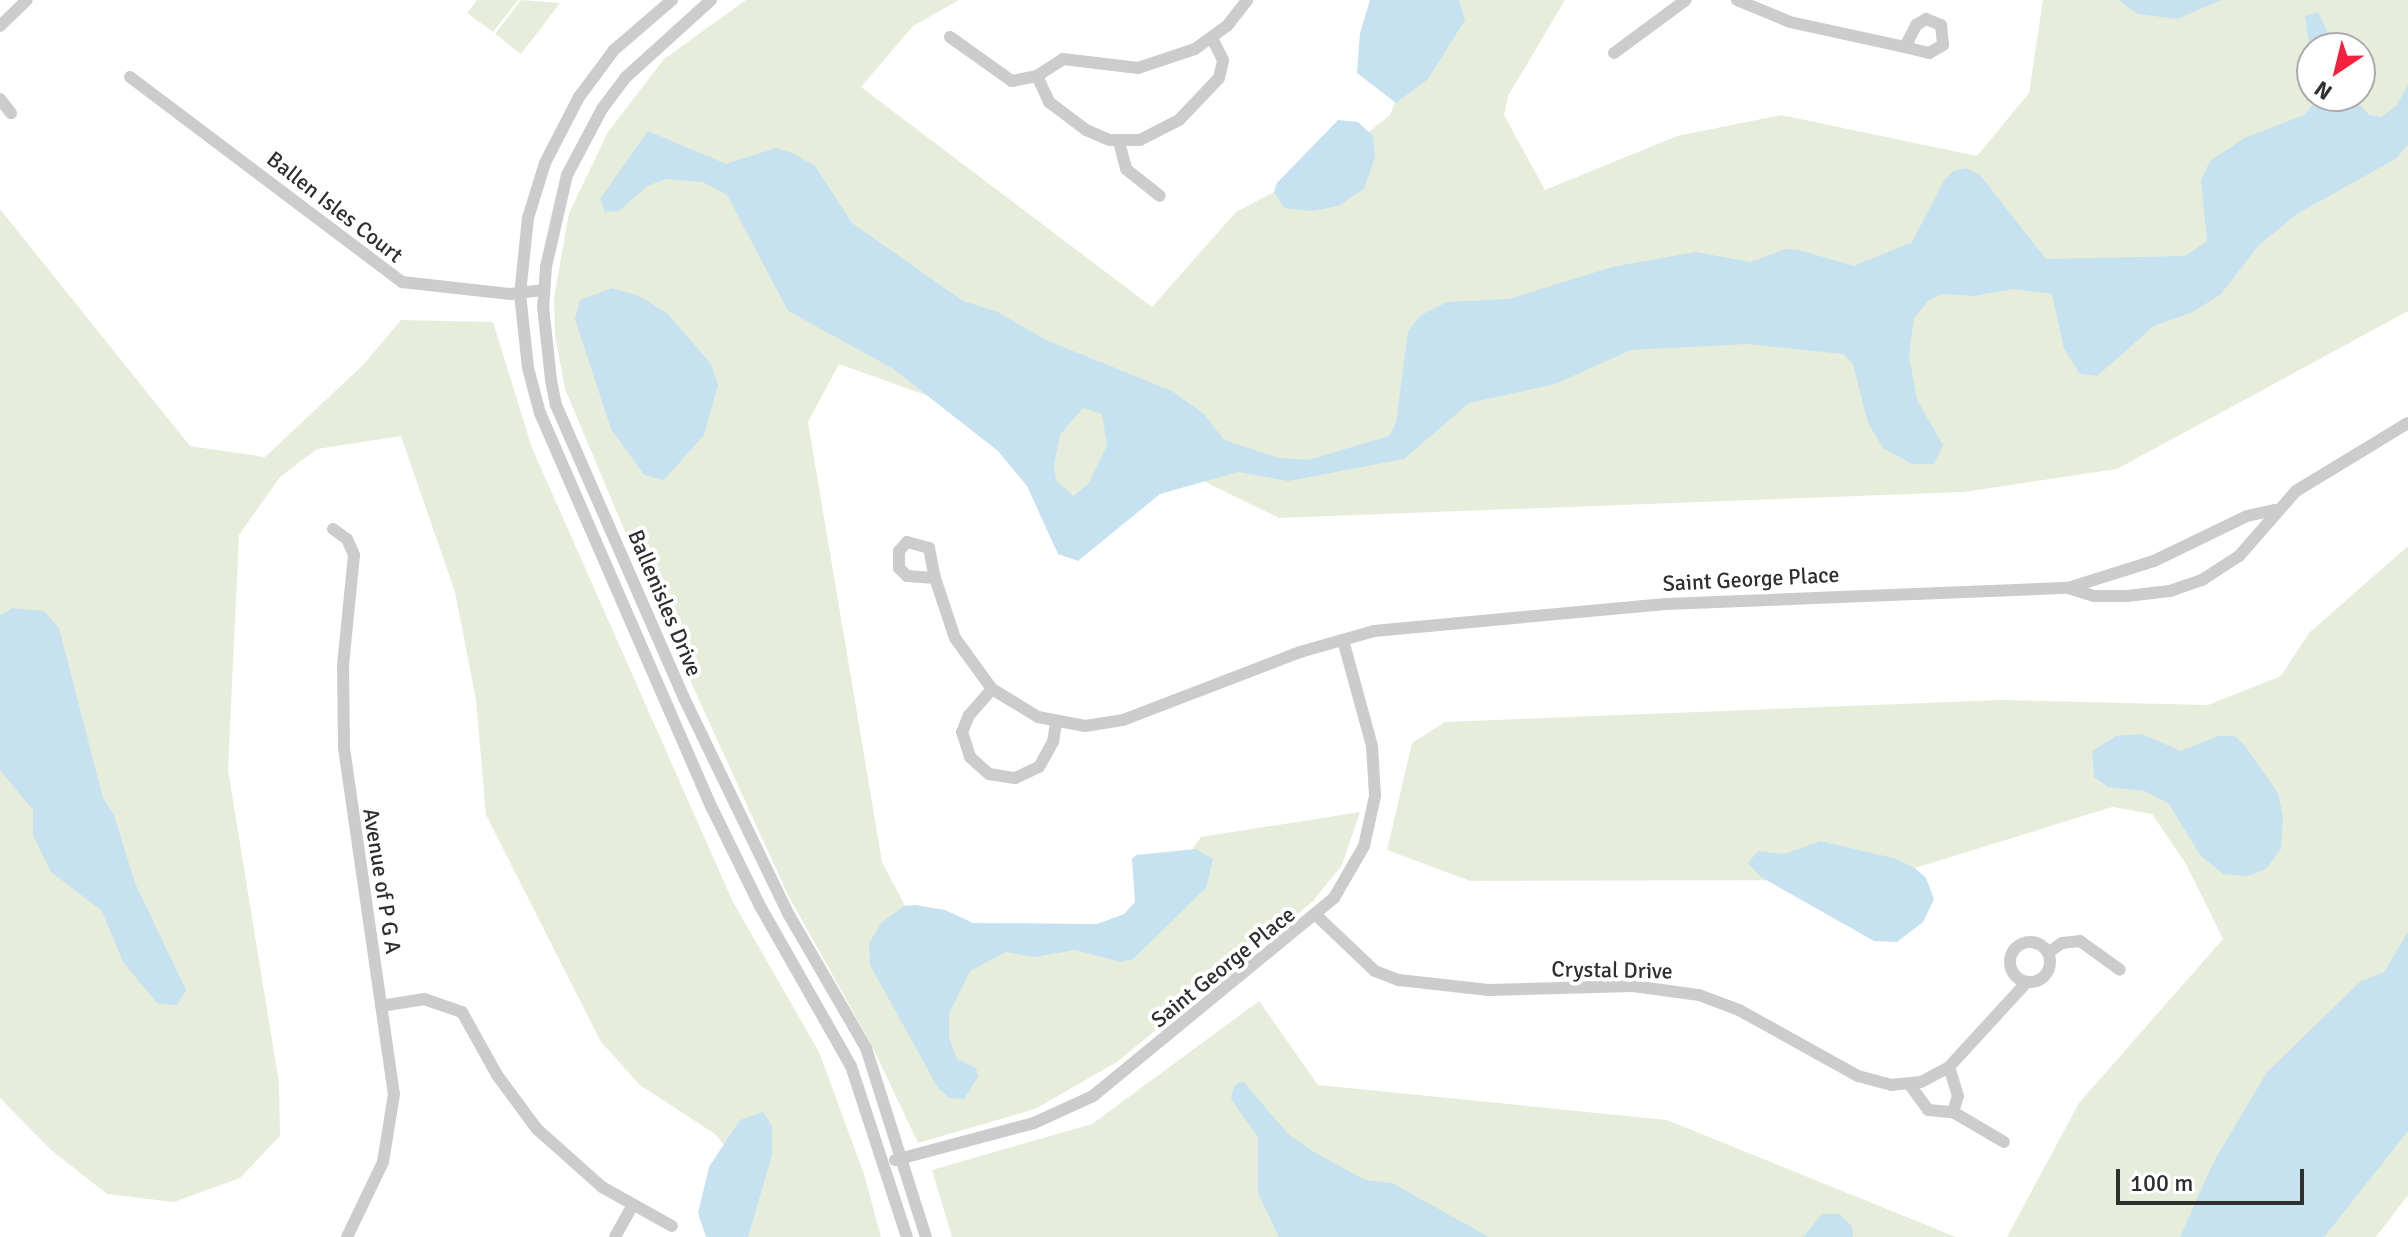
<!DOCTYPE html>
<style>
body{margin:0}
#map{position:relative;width:2408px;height:1237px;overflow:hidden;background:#fff;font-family:Signika,sans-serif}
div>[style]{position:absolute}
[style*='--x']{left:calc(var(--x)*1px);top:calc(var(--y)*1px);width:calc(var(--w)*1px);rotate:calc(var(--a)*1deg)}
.green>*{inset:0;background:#e6eedb}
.water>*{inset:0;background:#c6e1ef}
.minor>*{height:12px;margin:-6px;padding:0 6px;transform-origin:6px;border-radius:6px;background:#ccc}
.minor>.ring{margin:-6px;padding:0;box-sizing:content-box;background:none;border:12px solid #ccc;border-radius:50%}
span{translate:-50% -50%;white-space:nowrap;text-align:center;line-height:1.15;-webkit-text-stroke:8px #fff;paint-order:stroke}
.street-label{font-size:22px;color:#2f2f2f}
.north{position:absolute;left:2296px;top:32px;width:80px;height:80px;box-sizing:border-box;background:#fff;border:2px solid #acacac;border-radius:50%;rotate:215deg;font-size:22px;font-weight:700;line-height:32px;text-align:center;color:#2f2f2f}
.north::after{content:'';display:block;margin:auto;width:28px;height:36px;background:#f6213d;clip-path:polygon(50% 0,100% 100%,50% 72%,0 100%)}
.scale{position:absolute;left:2116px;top:1169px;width:188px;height:36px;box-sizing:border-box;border:4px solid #2f2f2f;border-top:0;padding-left:10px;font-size:24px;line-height:28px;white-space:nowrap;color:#2f2f2f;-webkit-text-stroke:6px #fff;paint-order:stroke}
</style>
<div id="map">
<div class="green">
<i style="clip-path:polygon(477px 0,518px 0,493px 32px,467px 13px)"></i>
<i style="clip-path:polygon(521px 0,560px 3px,521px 54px,495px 34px)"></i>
<i style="clip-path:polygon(evenodd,746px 0,959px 0,913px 26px,861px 87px,1152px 307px,1236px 212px,1334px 160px,1390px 115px,1435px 0,1565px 0,1508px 96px,1504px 115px,1545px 190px,1677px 136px,1781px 115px,1977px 156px,2029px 93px,2043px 0,2408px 0,2408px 311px,2117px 469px,1964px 492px,1279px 518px,1191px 475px,1060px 500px,962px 408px,839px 364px,808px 422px,882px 862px,924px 942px,1105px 938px,1160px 895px,1201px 837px,1360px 812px,1342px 865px,1312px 902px,1117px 1062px,1035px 1109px,918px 1143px,871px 1044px,788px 895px,658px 610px,565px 389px,555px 335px,554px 298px,569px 213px,608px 132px,664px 59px,746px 0,2312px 48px,2360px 48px,2360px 96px,2312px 96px,2312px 48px)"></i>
<i style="clip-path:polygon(0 209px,190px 446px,265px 457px,363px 365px,401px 320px,493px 322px,532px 448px,733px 902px,819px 1052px,864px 1174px,881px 1237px,737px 1237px,731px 1153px,715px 1134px,640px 1085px,601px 1042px,486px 815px,476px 700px,455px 592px,401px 436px,317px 449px,280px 477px,239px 535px,228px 770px,279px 1083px,280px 1136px,240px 1178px,174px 1202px,107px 1194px,51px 1150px,0 1098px)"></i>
<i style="clip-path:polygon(2408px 546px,2408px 1195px,2376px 1237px,2007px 1237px,2079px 1103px,2223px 939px,2186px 864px,2152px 814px,2112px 807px,1876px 880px,1470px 881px,1387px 850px,1412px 743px,1445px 722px,2001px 700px,2208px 705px,2281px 676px,2309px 633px)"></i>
<i style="clip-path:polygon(1259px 1001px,1318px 1085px,1667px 1120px,1956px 1237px,952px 1237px,932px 1170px,1092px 1124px)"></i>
</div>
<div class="water">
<i style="clip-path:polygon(1370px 0,1459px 0,1465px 20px,1428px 79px,1396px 103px,1357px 73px,1360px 33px)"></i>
<i style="clip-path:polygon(2118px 0,2221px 0,2177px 19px,2138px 14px)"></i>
<i style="clip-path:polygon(2318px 12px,2335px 48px,2312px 48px,2312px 63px,2305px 16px)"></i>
<i style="clip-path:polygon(evenodd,2408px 85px,2408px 144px,2397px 158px,2297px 214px,2259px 245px,2221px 294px,2193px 312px,2154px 326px,2097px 376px,2080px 374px,2064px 349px,2052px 294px,2014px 289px,1972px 296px,1942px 294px,1929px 300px,1914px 318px,1909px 356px,1917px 400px,1943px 445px,1934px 464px,1912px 464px,1883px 448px,1868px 423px,1853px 364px,1843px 354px,1747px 344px,1631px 350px,1555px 384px,1469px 403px,1404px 459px,1288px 481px,1238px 472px,1160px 494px,1078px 561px,1058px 554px,1027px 486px,998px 451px,892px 368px,788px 311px,727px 195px,703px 182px,666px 179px,647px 186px,619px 211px,605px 212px,600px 199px,648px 131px,726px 164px,776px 148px,792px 153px,815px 166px,852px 223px,963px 301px,998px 312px,1046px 340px,1172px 391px,1204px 414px,1224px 440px,1279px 458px,1308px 460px,1389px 436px,1396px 423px,1408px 331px,1421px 315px,1447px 302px,1509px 299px,1612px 267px,1695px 252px,1751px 262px,1785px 249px,1799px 250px,1854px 266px,1912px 242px,1944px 181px,1953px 171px,1966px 168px,1980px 175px,2046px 259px,2185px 256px,2207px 241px,2201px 180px,2210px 161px,2244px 138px,2304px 115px,2318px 98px,2352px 96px,2369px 115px,2381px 117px,2396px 106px,2408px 85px,1083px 408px,1102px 414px,1107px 445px,1089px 483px,1073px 496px,1056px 480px,1054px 465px,1060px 435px,1083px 408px)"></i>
<i style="clip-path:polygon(1338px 120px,1358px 122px,1373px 136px,1375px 157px,1364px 189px,1338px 206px,1312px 211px,1284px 208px,1274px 192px,1277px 183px)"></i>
<i style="clip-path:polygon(612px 288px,637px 295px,667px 313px,711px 364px,718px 385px,704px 435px,664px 480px,644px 475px,611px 429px,575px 319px,580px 300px)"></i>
<i style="clip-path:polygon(12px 608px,44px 611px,59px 628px,103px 798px,114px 815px,135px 883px,186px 990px,177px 1005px,158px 1004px,123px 962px,102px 911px,51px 872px,33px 835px,33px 810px,0 770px,0 615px)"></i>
<i style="clip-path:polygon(2141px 734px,2181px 751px,2218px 736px,2235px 736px,2244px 745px,2278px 793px,2283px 817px,2281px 849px,2266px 869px,2248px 876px,2223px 874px,2200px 855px,2169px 804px,2145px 791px,2108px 787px,2094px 777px,2092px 751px,2116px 736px)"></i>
<i style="clip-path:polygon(1820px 841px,1897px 859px,1916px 869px,1926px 878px,1934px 899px,1923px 922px,1897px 942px,1874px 941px,1761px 877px,1748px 863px,1758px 851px,1784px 854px)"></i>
<i style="clip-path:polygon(1196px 849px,1213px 859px,1206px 888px,1133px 959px,1121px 962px,1075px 950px,1034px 957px,1006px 952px,970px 971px,949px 1014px,949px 1037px,957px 1059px,976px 1068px,978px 1077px,964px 1099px,949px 1098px,938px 1088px,870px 965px,869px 943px,882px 922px,904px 906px,915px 905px,945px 910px,973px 923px,1097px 924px,1124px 914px,1135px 902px,1132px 859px,1136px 855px)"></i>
<i style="clip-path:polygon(2408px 932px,2408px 1131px,2324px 1237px,2180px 1237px,2213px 1163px,2267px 1072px,2361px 981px,2384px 972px)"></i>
<i style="clip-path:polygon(1243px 1081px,1288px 1134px,1314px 1152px,1365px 1180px,1392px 1183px,1489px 1237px,1279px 1237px,1258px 1193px,1258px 1137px,1231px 1099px,1234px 1086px)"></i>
<i style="clip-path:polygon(763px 1112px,772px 1126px,772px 1155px,748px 1237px,706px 1237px,698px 1213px,709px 1167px,740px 1120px)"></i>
<i style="clip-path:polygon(1822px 1214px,1840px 1214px,1852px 1227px,1853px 1237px,1803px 1237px)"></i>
</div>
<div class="minor">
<i style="--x:672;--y:0;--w:77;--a:139.2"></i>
<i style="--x:614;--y:50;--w:59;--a:126.7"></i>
<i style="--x:579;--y:97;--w:74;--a:117.3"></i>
<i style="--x:545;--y:163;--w:58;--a:107.2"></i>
<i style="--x:528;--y:218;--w:76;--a:96"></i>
<i style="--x:520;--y:294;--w:74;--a:83.8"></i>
<i style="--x:528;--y:368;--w:47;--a:75.1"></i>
<i style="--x:540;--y:413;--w:431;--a:66.5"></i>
<i style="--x:712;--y:808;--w:109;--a:63.9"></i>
<i style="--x:760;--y:906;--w:184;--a:60.4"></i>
<i style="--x:851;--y:1066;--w:180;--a:71.9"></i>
<i style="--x:711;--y:0;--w:115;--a:137.8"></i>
<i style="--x:626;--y:77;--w:40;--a:127"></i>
<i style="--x:602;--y:109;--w:75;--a:117.9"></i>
<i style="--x:567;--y:175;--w:94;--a:102.9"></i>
<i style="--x:546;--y:267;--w:39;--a:94"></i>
<i style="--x:543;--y:306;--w:74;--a:83.8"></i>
<i style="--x:551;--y:380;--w:25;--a:79"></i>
<i style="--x:556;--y:405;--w:318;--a:66.4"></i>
<i style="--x:683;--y:696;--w:243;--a:64.2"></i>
<i style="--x:789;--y:915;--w:154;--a:59.9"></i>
<i style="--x:866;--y:1048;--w:198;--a:72.4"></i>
<i style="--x:1737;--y:0;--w:57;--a:22.5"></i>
<i style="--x:1790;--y:22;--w:118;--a:12.3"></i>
<i style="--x:1926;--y:19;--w:16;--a:22"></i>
<i style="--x:1941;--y:25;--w:20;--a:84"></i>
<i style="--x:1943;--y:45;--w:16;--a:150"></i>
<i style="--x:1929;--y:53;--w:25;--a:-166"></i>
<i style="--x:1905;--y:47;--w:25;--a:-63"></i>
<i style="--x:1916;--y:25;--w:12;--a:-31"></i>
<i style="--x:0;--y:26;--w:37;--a:-44"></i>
<i style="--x:950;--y:37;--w:76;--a:35.4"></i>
<i style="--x:1012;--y:81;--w:25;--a:-11"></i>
<i style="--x:1037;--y:76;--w:31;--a:-33"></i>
<i style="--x:1063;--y:59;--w:76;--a:6.8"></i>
<i style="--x:1138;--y:68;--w:60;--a:-18.4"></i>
<i style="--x:1195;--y:49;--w:39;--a:-36"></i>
<i style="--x:1227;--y:26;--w:33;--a:-52"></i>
<i style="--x:1614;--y:53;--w:89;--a:-36.4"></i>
<i style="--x:1037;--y:76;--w:29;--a:65"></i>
<i style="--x:1049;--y:102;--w:46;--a:37.1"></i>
<i style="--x:1086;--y:130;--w:26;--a:23"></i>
<i style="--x:1110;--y:140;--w:30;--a:0"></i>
<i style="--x:1140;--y:140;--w:44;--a:-27.1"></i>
<i style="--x:1179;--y:120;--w:58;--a:-46.4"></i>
<i style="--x:1219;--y:78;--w:18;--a:-77"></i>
<i style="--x:1223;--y:60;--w:25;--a:-117"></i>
<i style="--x:130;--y:77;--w:341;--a:37"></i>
<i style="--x:402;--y:282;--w:109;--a:6.3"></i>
<i style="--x:510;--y:294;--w:34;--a:-7"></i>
<i style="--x:0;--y:99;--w:18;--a:52"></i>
<i style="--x:1119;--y:142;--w:28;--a:75"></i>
<i style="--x:1126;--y:169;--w:43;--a:38.5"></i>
<i style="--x:333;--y:529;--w:17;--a:36"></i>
<i style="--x:347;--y:539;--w:17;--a:66"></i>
<i style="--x:354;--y:555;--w:112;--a:95.7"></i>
<i style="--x:343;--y:666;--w:82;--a:89.3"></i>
<i style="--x:344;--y:748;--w:350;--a:81.8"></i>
<i style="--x:394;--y:1094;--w:69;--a:99.2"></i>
<i style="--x:383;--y:1162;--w:83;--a:115.6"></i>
<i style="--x:907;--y:542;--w:23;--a:15"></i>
<i style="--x:929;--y:548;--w:31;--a:79"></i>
<i style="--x:935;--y:578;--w:28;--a:-176"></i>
<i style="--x:907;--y:576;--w:11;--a:-135"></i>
<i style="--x:899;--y:568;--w:17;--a:-90"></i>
<i style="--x:899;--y:551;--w:12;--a:-48"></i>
<i style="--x:935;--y:578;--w:63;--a:71.6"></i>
<i style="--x:955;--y:638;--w:63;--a:54"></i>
<i style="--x:992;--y:689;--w:54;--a:31.3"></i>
<i style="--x:1038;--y:717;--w:48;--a:10.8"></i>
<i style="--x:1085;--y:726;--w:38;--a:-9"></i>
<i style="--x:1123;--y:720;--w:190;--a:-21"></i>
<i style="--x:1300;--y:652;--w:77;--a:-15.8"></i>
<i style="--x:1374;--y:631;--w:293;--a:-5.3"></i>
<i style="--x:1666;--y:604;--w:402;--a:-2.3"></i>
<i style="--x:2068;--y:588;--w:90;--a:-17.4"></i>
<i style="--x:2154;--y:561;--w:103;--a:-25.8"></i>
<i style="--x:2247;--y:516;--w:29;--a:-12"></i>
<i style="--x:2068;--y:588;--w:27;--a:17"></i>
<i style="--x:2094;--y:596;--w:33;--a:0"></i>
<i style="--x:2127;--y:596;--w:43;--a:-6.6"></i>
<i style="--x:2170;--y:591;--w:34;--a:-19"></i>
<i style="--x:2202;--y:580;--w:44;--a:-33"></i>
<i style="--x:2239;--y:556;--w:86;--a:-48.8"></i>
<i style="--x:2296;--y:491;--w:131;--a:-31.3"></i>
<i style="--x:992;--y:689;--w:35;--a:131"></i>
<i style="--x:969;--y:715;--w:18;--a:112"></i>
<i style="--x:962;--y:732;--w:26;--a:72"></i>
<i style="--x:970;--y:757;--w:25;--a:42"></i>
<i style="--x:989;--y:774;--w:26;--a:9"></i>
<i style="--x:1015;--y:778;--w:26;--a:-25"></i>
<i style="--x:1039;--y:767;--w:29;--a:-61"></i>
<i style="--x:1053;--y:742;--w:19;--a:-81"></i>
<i style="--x:1317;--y:916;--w:80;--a:43.5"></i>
<i style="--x:1375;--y:971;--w:26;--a:21"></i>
<i style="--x:1399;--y:980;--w:90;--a:6.4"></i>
<i style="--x:1488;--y:990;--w:145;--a:-1.6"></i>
<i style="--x:1633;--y:986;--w:67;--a:7.8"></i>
<i style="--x:1699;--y:995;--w:43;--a:20.6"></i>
<i style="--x:1739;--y:1010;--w:136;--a:29"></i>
<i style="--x:1858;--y:1076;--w:34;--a:15"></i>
<i style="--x:1891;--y:1085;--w:30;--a:-6"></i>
<i style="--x:1921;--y:1082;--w:32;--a:-28"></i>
<i style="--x:1949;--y:1067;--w:115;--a:-47.5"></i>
<i class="ring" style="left:2010px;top:942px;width:28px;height:28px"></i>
<i style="--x:2048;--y:953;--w:17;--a:-36"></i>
<i style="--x:2062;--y:943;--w:18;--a:-6"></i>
<i style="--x:2080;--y:941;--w:49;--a:35.9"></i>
<i style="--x:381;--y:1006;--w:44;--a:-9.2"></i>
<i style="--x:424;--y:999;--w:40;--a:18.9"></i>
<i style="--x:462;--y:1012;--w:72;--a:60.9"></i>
<i style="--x:497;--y:1075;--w:67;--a:53.5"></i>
<i style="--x:537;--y:1129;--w:87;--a:41.7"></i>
<i style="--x:602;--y:1187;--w:80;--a:29.1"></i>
<i style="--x:1910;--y:1085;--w:31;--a:54"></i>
<i style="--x:1928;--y:1110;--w:25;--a:5"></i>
<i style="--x:1953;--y:1112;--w:17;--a:-73"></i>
<i style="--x:1958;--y:1096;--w:30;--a:-107"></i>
<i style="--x:1953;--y:1112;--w:59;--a:30.5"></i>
<i style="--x:895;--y:1160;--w:144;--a:-14.9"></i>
<i style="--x:1034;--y:1123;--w:65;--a:-24.6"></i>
<i style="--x:1093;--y:1096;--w:312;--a:-39.4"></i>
<i style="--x:1334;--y:898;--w:60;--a:-60"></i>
<i style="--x:1364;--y:846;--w:51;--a:-77.6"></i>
<i style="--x:1375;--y:796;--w:50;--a:-93.4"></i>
<i style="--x:1372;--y:746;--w:110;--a:-105.3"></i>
<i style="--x:615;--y:1237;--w:35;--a:-61"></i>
</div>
<div class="street-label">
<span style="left:335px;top:207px;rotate:38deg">Ballen Isles Court</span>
<span style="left:1751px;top:579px;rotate:-3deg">Saint George Place</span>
<span style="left:665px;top:603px;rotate:67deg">Ballenisles Drive</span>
<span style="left:382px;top:881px;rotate:81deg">Avenue of P G A</span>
<span style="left:1223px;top:967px;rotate:-39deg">Saint George Place</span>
<span style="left:1612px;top:970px;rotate:1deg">Crystal Drive</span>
</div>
<div class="north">N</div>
<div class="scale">100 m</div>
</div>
